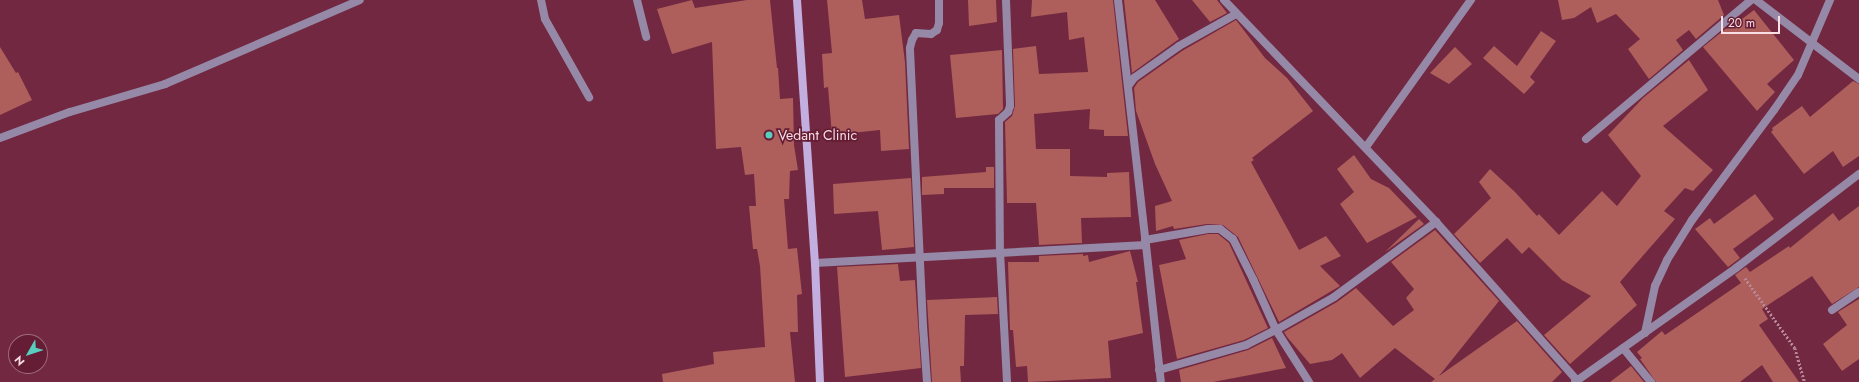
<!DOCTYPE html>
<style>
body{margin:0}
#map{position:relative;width:1859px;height:382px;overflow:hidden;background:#712840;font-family:Jost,sans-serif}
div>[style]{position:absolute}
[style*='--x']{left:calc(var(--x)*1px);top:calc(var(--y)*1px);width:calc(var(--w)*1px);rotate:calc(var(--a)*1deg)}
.building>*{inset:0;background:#ae5e5b}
.path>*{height:2.5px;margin-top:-1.25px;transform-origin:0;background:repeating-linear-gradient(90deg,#b98896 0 2px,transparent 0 4px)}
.service>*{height:8px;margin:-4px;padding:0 4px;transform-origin:4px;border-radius:4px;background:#9689a8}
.minor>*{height:8px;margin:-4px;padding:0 4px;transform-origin:4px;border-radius:4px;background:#9689a8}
.secondary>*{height:8px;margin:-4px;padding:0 4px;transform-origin:4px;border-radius:4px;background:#c2aedf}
.dots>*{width:11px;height:11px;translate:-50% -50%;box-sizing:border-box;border:2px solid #651d35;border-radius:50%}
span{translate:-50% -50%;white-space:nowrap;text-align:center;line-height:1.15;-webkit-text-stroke:3.5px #651d35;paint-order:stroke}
.poi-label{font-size:14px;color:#f9dee3}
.left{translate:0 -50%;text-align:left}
.north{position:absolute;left:8px;top:334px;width:40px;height:40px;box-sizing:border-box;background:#651d35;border:1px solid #a06a7b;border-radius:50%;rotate:231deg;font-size:11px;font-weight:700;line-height:16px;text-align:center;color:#f9dee3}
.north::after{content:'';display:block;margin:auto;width:14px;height:18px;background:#59cebe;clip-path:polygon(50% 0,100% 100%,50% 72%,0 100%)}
.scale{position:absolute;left:1721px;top:16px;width:59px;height:18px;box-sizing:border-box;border:2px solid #f9dee3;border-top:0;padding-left:5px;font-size:12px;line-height:14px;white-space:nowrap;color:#f9dee3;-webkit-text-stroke:3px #651d35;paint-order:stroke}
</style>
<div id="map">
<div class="building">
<i style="clip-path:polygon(692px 0,695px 8px,747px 0,770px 0,777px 68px,778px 68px,780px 99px,793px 98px,794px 145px,798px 170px,790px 171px,789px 199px,784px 199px,788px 249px,797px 248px,802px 294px,797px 295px,798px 332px,790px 332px,795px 382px,663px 382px,662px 374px,714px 364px,713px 352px,765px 347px,760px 266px,757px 249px,753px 249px,749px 206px,756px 206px,754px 174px,745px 175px,741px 147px,716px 149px,712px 42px,672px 54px,657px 9px)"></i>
<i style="clip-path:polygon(827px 0,862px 0,865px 19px,899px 15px,905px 62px,909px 149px,881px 151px,880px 130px,832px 135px,828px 87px,824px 88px,822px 54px,832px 53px)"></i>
<i style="clip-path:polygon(968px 0,996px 0,997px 22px,969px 26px)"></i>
<i style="clip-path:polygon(1032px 0,1113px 0,1128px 136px,1104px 136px,1104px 130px,1089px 129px,1090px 109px,1034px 114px,1036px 149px,1070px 149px,1070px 176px,1107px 177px,1107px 173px,1129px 172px,1131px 217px,1081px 218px,1082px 243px,1039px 245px,1036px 203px,1007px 203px,1005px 122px,1012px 116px,1015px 106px,1013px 49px,1036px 46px,1039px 74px,1088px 72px,1084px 37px,1069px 40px,1067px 12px,1031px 17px)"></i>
<i style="clip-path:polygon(1124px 0,1155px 0,1179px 39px,1132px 73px)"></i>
<i style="clip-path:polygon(1192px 0,1217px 0,1227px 13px,1210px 22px)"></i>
<i style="clip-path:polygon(1558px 0,1718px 0,1724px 15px,1696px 39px,1689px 30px,1676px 40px,1683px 50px,1649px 79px,1628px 49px,1640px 39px,1616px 14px,1597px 23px,1591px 7px,1574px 18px,1562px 20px)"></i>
<i style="clip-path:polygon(1754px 10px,1794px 60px,1767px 84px,1775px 92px,1757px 111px,1703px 47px,1729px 26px,1730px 28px)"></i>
<i style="clip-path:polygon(1236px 20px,1265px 58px,1287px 78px,1313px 111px,1252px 158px,1254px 160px,1251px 162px,1299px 250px,1326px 236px,1341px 256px,1320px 266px,1340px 286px,1279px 322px,1238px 237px,1223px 225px,1207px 224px,1174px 229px,1173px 226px,1156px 231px,1155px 206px,1172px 201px,1155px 164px,1136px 111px,1134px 88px,1138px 82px,1182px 51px)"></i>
<i style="clip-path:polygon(1541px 31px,1556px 41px,1530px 77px,1535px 82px,1524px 94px,1483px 58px,1494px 46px,1517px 66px)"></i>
<i style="clip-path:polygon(0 47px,16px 73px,18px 72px,32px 100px,0 115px)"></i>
<i style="clip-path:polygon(1455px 47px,1472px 64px,1449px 84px,1430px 73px)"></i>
<i style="clip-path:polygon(1002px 50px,1003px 109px,998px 114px,956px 118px,950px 55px)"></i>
<i style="clip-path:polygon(1689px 60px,1708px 90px,1663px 126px,1713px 170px,1693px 191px,1685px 188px,1664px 211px,1675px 219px,1620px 282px,1637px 305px,1570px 364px,1544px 335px,1591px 296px,1562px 280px,1529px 247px,1522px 254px,1507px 238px,1480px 263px,1454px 234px,1491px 198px,1479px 182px,1490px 169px,1515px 192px,1537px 216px,1539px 214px,1559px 235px,1602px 191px,1617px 206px,1641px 176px,1608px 135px,1643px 98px)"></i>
<i style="clip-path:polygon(1853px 81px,1859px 84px,1859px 156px,1843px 167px,1833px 151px,1804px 174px,1771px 132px,1773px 130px,1772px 128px,1802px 106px,1810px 117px)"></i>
<i style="clip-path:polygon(1354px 155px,1371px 179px,1389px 188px,1417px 217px,1367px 243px,1340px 204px,1354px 192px,1337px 169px)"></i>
<i style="clip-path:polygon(986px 167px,994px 167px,994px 188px,944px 188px,944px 194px,922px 195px,922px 177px,986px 172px)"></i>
<i style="clip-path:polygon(911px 178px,914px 247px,882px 250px,878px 211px,834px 214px,833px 184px)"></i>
<i style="clip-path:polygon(1755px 194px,1774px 219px,1733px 249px,1740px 258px,1728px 267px,1695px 229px,1710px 218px,1714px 224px)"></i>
<i style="clip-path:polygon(1859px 206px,1859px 287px,1832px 304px,1812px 276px,1762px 309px,1768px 319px,1759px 325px,1799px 382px,1773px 382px,1762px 365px,1740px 382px,1656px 382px,1640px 359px,1642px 358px,1637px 352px,1662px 331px,1665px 335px,1741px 283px,1735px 275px,1746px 267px,1750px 272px,1789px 246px,1790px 248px,1833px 213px,1839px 221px)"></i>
<i style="clip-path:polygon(1419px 219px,1424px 224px,1385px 252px)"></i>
<i style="clip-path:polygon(1435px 230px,1499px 301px,1439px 376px,1517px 321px,1562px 372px,1552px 382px,1431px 382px,1435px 379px,1395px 348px,1360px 378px,1342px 353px,1332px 360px,1310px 364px,1287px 337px,1284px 332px,1337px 302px,1356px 288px,1393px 326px,1414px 310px,1406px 298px,1414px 289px,1391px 262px)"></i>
<i style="clip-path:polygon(1208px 234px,1218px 234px,1229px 243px,1268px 328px,1244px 340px,1177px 359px,1159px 265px,1186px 259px,1179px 240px)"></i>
<i style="clip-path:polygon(1130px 251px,1138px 282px,1136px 282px,1143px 333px,1108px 341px,1111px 378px,1028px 382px,1027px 366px,1016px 367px,1013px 330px,1010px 330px,1008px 262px,1039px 262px,1039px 256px,1083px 254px,1083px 256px,1088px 255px,1089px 262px)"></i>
<i style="clip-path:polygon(898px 264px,900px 281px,915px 280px,921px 368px,845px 377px,837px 267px)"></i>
<i style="clip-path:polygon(997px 297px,998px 314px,965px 315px,964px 366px,960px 366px,961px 382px,932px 382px,927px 300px)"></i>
<i style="clip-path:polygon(1859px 299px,1859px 359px,1842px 371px,1823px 344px,1847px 325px,1838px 312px)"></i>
<i style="clip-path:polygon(1272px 338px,1286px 368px,1213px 382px,1181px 382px,1179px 370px,1248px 350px)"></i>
<i style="clip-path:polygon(1631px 366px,1644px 382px,1610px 382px)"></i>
</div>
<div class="path">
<i style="--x:1745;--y:278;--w:86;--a:54.5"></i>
<i style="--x:1795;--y:348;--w:35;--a:74"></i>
</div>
<div class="service">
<i style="--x:541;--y:0;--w:19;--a:78"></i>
<i style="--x:545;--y:19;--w:90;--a:60.6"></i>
</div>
<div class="minor">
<i style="--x:637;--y:0;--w:38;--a:76"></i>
<i style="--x:1006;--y:0;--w:106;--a:87.8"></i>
<i style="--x:1010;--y:106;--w:6;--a:108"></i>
<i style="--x:1008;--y:112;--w:12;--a:138"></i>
<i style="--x:999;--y:120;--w:132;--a:89.6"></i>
<i style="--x:1000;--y:252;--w:130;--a:86.9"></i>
<i style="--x:1118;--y:0;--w:246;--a:83.5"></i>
<i style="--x:1224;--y:0;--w:307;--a:46.3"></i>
<i style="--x:1436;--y:222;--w:212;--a:48.3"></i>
<i style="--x:1756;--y:0;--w:130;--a:37.5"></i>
<i style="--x:1129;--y:85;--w:9;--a:-54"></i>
<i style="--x:1134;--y:78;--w:55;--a:-35.4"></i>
<i style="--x:1179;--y:46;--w:65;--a:-29.3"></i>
<i style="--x:0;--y:138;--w:75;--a:-20.4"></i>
<i style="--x:70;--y:112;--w:99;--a:-16.4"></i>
<i style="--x:165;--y:84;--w:212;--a:-23.3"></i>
<i style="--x:1586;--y:139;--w:216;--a:-40.1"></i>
<i style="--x:1366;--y:147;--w:181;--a:-54.5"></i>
<i style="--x:1145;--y:240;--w:64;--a:-9.9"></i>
<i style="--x:1208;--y:229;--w:12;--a:0"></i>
<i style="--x:1220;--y:229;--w:16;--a:38"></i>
<i style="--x:1233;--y:239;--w:45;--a:63.4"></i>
<i style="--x:1253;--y:279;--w:56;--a:65.7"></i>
<i style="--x:1276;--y:330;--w:62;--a:57.6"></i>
<i style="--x:815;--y:263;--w:331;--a:-3.1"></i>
<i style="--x:1146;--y:245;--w:138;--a:83.8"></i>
<i style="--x:1832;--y:310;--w:32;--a:-34"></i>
<i style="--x:1645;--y:333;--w:48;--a:-78"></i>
<i style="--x:1655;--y:286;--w:29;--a:-65"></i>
<i style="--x:1667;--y:260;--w:47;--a:-58"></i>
<i style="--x:1692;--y:220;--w:137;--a:-53.3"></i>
<i style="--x:1774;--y:110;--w:42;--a:-55.6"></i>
<i style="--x:1798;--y:75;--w:82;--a:-66.9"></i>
<i style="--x:1623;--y:348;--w:44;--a:50.5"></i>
<i style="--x:1159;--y:370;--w:91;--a:-16"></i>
<i style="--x:1246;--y:345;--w:34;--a:-27"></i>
<i style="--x:1276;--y:330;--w:67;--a:-29.6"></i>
<i style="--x:1334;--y:297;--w:127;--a:-36.3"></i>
<i style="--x:927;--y:382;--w:56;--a:-94.1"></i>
<i style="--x:923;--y:326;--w:278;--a:-92.7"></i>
<i style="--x:910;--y:48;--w:8;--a:-76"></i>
<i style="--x:912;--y:40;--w:8;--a:-60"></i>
<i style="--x:916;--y:33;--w:15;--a:4"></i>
<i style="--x:931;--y:34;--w:7;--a:-34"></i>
<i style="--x:937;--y:30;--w:7;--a:-74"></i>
<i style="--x:939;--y:23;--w:23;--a:-90"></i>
<i style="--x:1575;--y:382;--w:197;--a:-35.3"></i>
<i style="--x:1736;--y:268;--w:155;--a:-37.4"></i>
</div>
<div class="secondary">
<i style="--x:797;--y:0;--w:264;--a:86.1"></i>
<i style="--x:815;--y:263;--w:119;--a:87.6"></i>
</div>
<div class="dots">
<i style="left:769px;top:135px;background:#59cebe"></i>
</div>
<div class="poi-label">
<span class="left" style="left:778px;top:135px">Vedant Clinic</span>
</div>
<div class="north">N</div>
<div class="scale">20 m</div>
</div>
